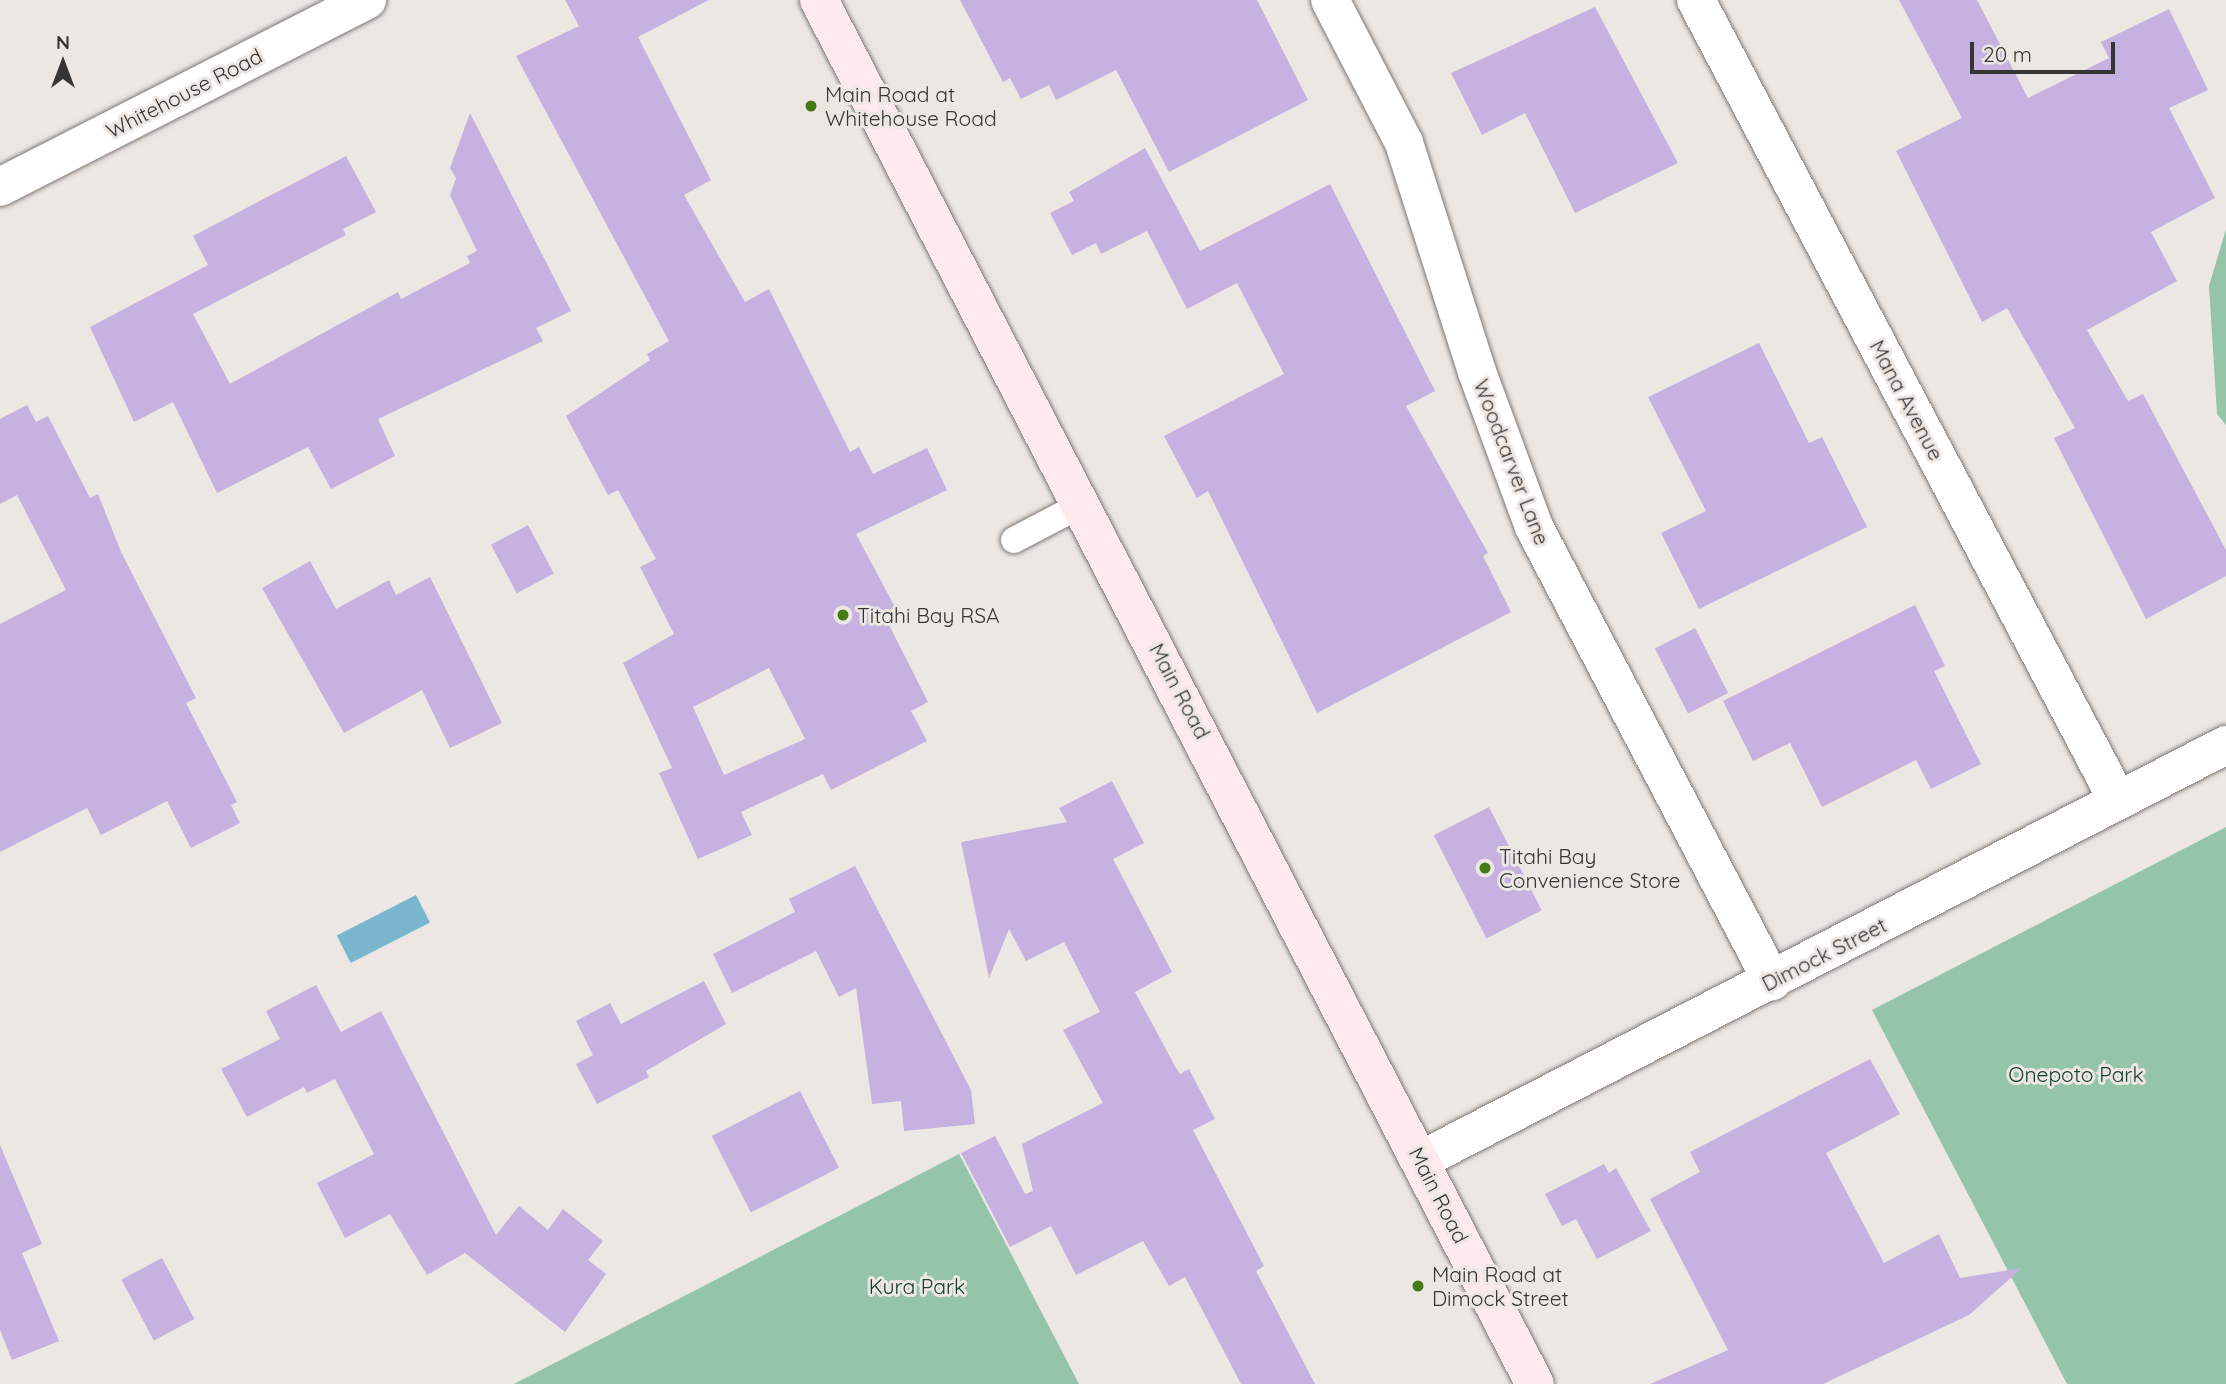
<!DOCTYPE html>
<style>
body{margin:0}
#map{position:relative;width:2226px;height:1384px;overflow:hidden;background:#ece7e3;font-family:Quicksand,sans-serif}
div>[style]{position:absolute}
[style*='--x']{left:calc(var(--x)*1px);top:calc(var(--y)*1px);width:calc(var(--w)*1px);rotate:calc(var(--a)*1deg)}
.green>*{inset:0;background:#94c4aa}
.water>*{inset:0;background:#7ab7cf;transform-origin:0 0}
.building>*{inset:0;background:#c7b1e1;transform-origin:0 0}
.roads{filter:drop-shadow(0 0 2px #7d7875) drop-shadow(0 0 2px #7d7875)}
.service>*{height:26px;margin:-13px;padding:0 13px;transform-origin:13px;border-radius:13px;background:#fff}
.minor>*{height:38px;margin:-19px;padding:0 19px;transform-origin:19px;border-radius:19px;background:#fff}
.tertiary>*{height:38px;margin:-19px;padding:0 19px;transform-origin:19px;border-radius:19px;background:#fff}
.secondary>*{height:38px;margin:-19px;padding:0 19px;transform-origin:19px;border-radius:19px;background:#feeaec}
.dots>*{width:19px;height:19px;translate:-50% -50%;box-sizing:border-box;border:4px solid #ece7e3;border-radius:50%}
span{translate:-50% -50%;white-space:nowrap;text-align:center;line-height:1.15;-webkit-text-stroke:6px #ece7e3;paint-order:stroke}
.street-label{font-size:21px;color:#373534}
.poi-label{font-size:21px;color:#373534}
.left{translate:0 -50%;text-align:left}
.park-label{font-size:21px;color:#14402c}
.north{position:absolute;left:28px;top:28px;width:70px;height:70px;-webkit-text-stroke:5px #ece7e3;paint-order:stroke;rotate:0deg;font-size:19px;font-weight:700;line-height:28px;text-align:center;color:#373534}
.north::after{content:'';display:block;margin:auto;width:24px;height:32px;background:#373534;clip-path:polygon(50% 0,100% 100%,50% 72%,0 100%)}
.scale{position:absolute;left:1970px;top:42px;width:145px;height:32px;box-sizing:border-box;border:4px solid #373534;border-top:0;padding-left:9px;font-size:21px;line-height:24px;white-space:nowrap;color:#373534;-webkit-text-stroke:5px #ece7e3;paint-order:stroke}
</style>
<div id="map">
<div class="green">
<i style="clip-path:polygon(2226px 229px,2226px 425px,2217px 414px,2209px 286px)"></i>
<i style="clip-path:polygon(2226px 827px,2226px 1384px,2067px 1384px,1872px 1010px)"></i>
<i style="clip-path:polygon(959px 1154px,1079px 1384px,514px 1384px)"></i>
</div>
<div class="water">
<i style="left:416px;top:895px;width:31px;height:89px;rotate:63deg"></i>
</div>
<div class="building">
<i style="clip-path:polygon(evenodd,565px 0,709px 0,638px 37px,711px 180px,684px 195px,745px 302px,769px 289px,850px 452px,859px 447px,873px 474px,927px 448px,947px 490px,856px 534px,897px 611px,885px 617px,928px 702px,911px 711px,927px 741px,831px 790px,823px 774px,741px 812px,752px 835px,698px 859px,659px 773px,672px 768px,623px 663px,674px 634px,640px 567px,656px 559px,618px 490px,608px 495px,566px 416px,650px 360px,647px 354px,669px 341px,516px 56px,579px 26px,565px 0,769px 668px,805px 739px,724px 775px,693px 707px,769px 668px)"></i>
<i style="clip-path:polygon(960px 0,1257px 0,1308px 100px,1169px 172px,1116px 70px,1056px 100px,1049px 85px,1021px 99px,1010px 78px,1003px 82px)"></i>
<i style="clip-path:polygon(1899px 0,1977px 0,2028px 98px,2109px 58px,2101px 42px,2169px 9px,2208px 90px,2169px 108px,2215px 198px,2151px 232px,2177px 281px,2087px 330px,2128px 401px,2143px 394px,2226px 550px,2226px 576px,2146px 619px,2054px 438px,2075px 428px,2007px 308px,1982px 322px,1896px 151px,1962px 118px)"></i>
<i style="clip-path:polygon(1595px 7px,1678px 163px,1575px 213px,1525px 113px,1482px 135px,1451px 73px)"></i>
<i style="clip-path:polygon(470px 113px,571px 311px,536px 328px,543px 341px,378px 419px,395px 456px,331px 489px,308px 447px,217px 493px,173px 402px,134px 422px,90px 327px,208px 265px,193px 236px,346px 156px,376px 212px,343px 229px,346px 235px,193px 314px,230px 384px,398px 292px,401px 299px,470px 263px,467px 256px,477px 251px,450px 195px,456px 178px,450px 168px)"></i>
<i style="clip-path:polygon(1145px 148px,1200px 251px,1330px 184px,1435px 391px,1406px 406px,1488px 553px,1483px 556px,1511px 612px,1317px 713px,1208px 491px,1197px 498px,1164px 436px,1284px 374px,1237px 283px,1187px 309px,1147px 231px,1101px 254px,1096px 243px,1072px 255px,1050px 213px,1074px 201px,1069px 192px)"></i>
<i style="clip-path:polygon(1759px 343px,1809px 443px,1822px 437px,1867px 527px,1699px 609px,1661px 533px,1706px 511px,1648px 397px)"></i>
<i style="clip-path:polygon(27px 405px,36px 422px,48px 416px,90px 498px,98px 494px,121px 552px,196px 698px,186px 703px,237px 802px,231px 805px,240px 823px,191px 848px,167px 801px,101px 835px,87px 808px,0 852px,0 624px,66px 590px,17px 495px,0 504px,0 419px)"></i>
<i style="left:528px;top:525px;width:55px;height:42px;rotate:62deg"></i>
<i style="clip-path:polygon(310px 561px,336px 609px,389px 580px,396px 595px,430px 577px,502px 723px,450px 748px,422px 690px,344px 733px,262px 588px)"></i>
<i style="clip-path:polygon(1915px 605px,1945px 666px,1934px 671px,1981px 764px,1931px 789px,1916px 760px,1822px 807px,1790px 743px,1753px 761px,1723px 701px)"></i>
<i style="left:1695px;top:628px;width:73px;height:45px;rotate:63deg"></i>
<i style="clip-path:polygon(1112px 781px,1144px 843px,1113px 859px,1172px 972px,1135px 992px,1175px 1066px,1180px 1074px,1189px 1069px,1215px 1119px,1193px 1130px,1264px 1266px,1256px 1271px,1315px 1384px,1241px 1384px,1185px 1277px,1169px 1286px,1143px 1241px,1076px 1275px,1051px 1226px,1010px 1247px,961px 1153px,995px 1136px,1025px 1194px,1033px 1191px,1022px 1144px,1103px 1103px,1063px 1030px,1100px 1012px,1064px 942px,1026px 961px,1009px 929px,989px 978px,961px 842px,1067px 822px,1059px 808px)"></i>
<i style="left:1489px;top:807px;width:116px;height:62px;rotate:63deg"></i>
<i style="clip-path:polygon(855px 866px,971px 1090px,975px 1124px,904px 1131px,901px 1101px,872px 1104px,856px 988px,839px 997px,816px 951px,732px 993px,713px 954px,795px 912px,789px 899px)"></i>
<i style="clip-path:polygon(704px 981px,726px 1024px,646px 1071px,649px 1077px,597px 1104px,576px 1064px,593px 1055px,576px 1021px,610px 1003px,621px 1024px)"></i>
<i style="clip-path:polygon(316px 985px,341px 1032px,381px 1011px,496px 1235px,519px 1206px,548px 1230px,563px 1209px,603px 1241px,588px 1260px,606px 1274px,565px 1332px,465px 1253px,427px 1275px,390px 1214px,345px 1238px,317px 1183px,374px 1154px,335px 1079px,307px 1093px,304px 1087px,247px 1117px,221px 1069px,280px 1039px,266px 1011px)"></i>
<i style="clip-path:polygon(1870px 1059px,1900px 1114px,1826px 1153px,1884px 1263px,1939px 1234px,1960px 1278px,2022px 1268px,1969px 1315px,1823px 1384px,1650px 1384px,1728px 1350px,1650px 1199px,1700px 1172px,1690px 1152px)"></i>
<i style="left:800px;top:1091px;width:86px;height:99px;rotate:63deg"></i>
<i style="clip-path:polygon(0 1145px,42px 1244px,22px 1253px,59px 1341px,12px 1360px,0 1330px)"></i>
<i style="clip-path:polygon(1604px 1164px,1609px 1173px,1616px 1168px,1651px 1231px,1597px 1259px,1576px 1219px,1562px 1226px,1545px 1194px)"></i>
<i style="left:162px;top:1258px;width:69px;height:46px;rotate:62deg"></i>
</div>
<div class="roads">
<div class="service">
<i style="--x:1014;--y:540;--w:78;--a:-27.6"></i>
</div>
<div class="minor">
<i style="--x:1330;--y:0;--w:161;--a:62.6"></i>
<i style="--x:1404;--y:143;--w:240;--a:72.3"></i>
<i style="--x:1477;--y:372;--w:165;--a:69.8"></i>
<i style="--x:1534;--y:527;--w:513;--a:62.34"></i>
<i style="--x:1696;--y:0;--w:905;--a:62.22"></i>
<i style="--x:0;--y:187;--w:412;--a:-27"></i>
</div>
<div class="tertiary">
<i style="--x:1421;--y:1160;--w:906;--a:-27.27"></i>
</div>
<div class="secondary">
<i style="--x:819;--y:0;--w:1558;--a:62.65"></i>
</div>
</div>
<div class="dots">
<i style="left:811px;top:106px;background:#437c15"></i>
<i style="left:843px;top:615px;background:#437c15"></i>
<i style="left:1485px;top:868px;background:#437c15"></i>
<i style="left:1418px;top:1286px;background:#437c15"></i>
</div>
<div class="street-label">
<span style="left:184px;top:93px;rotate:-27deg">Whitehouse Road</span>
<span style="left:1907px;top:400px;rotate:62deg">Mana Avenue</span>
<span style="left:1512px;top:462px;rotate:69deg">Woodcarver Lane</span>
<span style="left:1180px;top:691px;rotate:62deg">Main Road</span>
<span style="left:1824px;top:954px;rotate:-27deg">Dimock Street</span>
<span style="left:1439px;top:1195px;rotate:63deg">Main Road</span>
</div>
<div class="poi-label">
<span class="left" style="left:825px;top:106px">Main Road at<br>Whitehouse Road</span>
<span class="left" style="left:857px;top:615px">Titahi Bay RSA</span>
<span class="left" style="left:1499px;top:868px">Titahi Bay<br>Convenience Store</span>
<span class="left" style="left:1432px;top:1286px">Main Road at<br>Dimock Street</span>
</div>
<div class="park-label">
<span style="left:2076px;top:1074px">Onepoto Park</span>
<span style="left:917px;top:1286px">Kura Park</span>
</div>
<div class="north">N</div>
<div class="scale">20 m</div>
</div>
